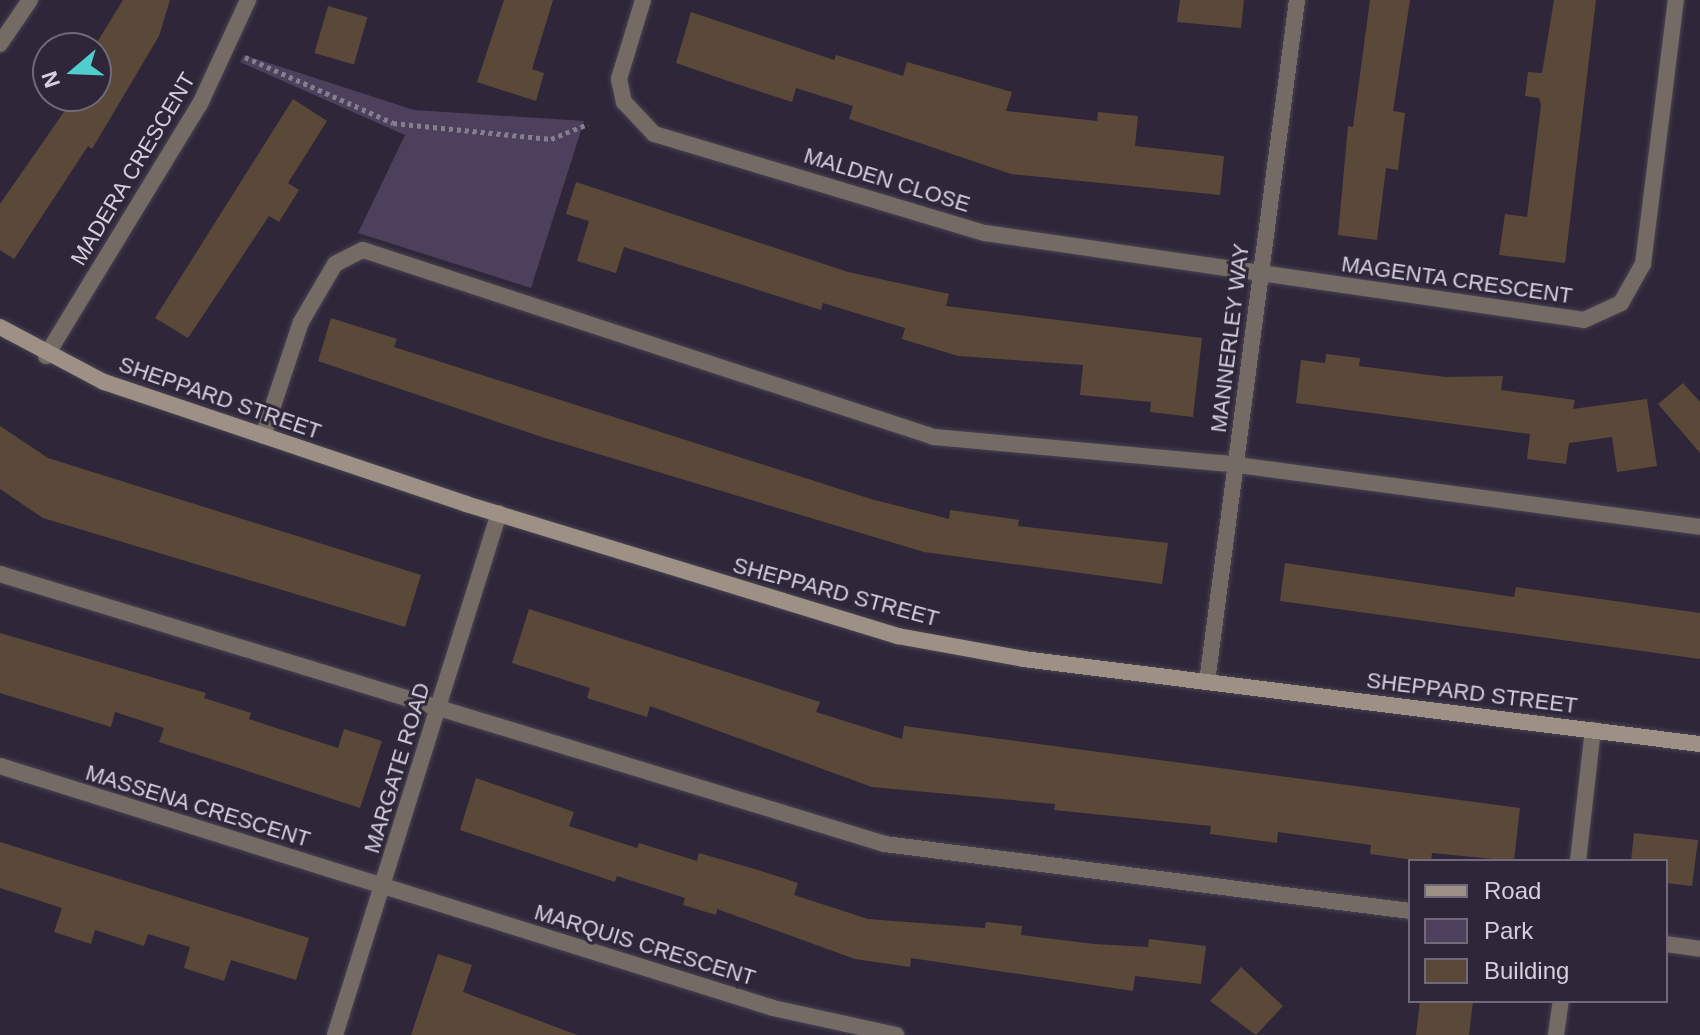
<!DOCTYPE html>
<style>
body{margin:0}
#map{position:relative;width:1700px;height:1035px;overflow:hidden;background:#2f2739;font-family:Arial,sans-serif}
div>[style]{position:absolute}
[style*='--x']{left:calc(var(--x)*1px);top:calc(var(--y)*1px);width:calc(var(--w)*1px);rotate:calc(var(--a)*1deg)}
.green>*{inset:0;background:#4c405d}
.building>*{inset:0;background:#5a4939;transform-origin:0 0}
.path>*{height:5px;margin-top:-2.5px;transform-origin:0;background:repeating-linear-gradient(90deg,#847e8d 0 4px,transparent 0 8px)}
.roads{filter:drop-shadow(0 0 2px #494253) drop-shadow(0 0 2px #494253)}
.lane>*{height:16px;margin:-8px;padding:0 8px;transform-origin:8px;border-radius:8px;background:#746c64}
.street>*{height:16px;margin:-8px;padding:0 8px;transform-origin:8px;border-radius:8px;background:#746c64}
.secondary>*{height:16px;margin:-8px;padding:0 8px;transform-origin:8px;border-radius:8px;background:#9d9084}
span{translate:-50% -50%;white-space:nowrap;text-align:center;line-height:1.15;-webkit-text-stroke:6px #2f2739;paint-order:stroke}
.street-label{font-size:22px;color:#d3cfdb}
.legend{position:absolute;left:1408px;top:859px;width:260px;height:144px;box-sizing:border-box;background:#2f2739;border:2px solid #716a7a;margin:0;padding:10px 14px;list-style:none;font-size:24px;color:#d3cfdb}
.legend li{display:flex;align-items:center;gap:16px;height:40px}
.legend b{width:40px;border:2px solid #716a7a}
.north{position:absolute;left:32px;top:32px;width:80px;height:80px;box-sizing:border-box;background:#2f2739;border:2px solid #716a7a;border-radius:50%;rotate:251deg;font-size:22px;font-weight:700;line-height:32px;text-align:center;color:#d3cfdb}
.north::after{content:'';display:block;margin:auto;width:28px;height:36px;background:#52cdcd;clip-path:polygon(50% 0,100% 100%,50% 72%,0 100%)}
</style>
<div id="map">
<div class="green">
<i style="clip-path:polygon(244px 55px,414px 110px,584px 121px,531px 288px,358px 233px,405px 135px,240px 62px)"></i>
</div>
<div class="building">
<i style="clip-path:polygon(123px 0,170px 0,159px 36px,92px 149px,88px 146px,14px 259px,0 250px,0 204px,75px 96px,96px 96px,96px 44px)"></i>
<i style="clip-path:polygon(504px 0,553px 0,532px 69px,544px 73px,536px 101px,477px 82px)"></i>
<i style="clip-path:polygon(1180px 0,1244px 0,1241px 28px,1177px 22px)"></i>
<i style="clip-path:polygon(1370px 0,1410px 0,1393px 111px,1405px 113px,1398px 170px,1386px 168px,1377px 240px,1338px 235px,1348px 126px,1353px 127px)"></i>
<i style="clip-path:polygon(1554px 0,1596px 0,1565px 263px,1499px 255px,1505px 214px,1527px 217px,1541px 105px,1539px 98px,1525px 96px,1528px 72px,1542px 73px)"></i>
<i style="left:328px;top:6px;width:41px;height:49px;rotate:16deg"></i>
<i style="clip-path:polygon(691px 12px,834px 60px,836px 55px,903px 76px,907px 62px,1012px 92px,1006px 111px,1097px 121px,1098px 112px,1138px 116px,1135px 146px,1224px 156px,1220px 195px,1011px 174px,849px 119px,853px 106px,796px 88px,792px 102px,737px 84px,676px 63px)"></i>
<i style="clip-path:polygon(293px 99px,327px 121px,288px 183px,299px 190px,279px 222px,269px 216px,188px 338px,155px 318px)"></i>
<i style="clip-path:polygon(576px 182px,848px 272px,949px 294px,946px 306px,1202px 338px,1193px 417px,1150px 412px,1151px 402px,1080px 395px,1083px 365px,958px 356px,902px 339px,905px 328px,823px 303px,821px 310px,624px 247px,616px 273px,577px 261px,589px 221px,566px 214px)"></i>
<i style="clip-path:polygon(331px 318px,397px 339px,394px 347px,871px 499px,949px 519px,950px 510px,1019px 520px,1018px 526px,1168px 543px,1162px 584px,924px 552px,545px 438px,318px 361px)"></i>
<i style="clip-path:polygon(1326px 354px,1360px 358px,1359px 366px,1445px 377px,1503px 376px,1501px 390px,1575px 400px,1573px 409px,1647px 399px,1657px 466px,1617px 472px,1612px 437px,1569px 443px,1566px 464px,1527px 459px,1530px 434px,1296px 403px,1301px 360px,1325px 363px)"></i>
<i style="clip-path:polygon(1683px 383px,1700px 402px,1700px 453px,1658px 404px)"></i>
<i style="clip-path:polygon(0 426px,48px 458px,421px 575px,405px 627px,43px 518px,0 489px)"></i>
<i style="clip-path:polygon(1285px 563px,1514px 597px,1516px 587px,1700px 613px,1700px 659px,1280px 601px)"></i>
<i style="clip-path:polygon(529px 609px,820px 702px,816px 712px,902px 739px,904px 726px,1520px 808px,1514px 861px,1432px 853px,1431px 861px,1421px 861px,1370px 854px,1371px 845px,1278px 832px,1277px 843px,1210px 834px,1211px 826px,1054px 810px,1055px 804px,872px 787px,650px 706px,647px 717px,587px 698px,590px 688px,512px 663px)"></i>
<i style="clip-path:polygon(0 633px,206px 693px,204px 698px,251px 713px,249px 719px,338px 748px,344px 729px,382px 741px,360px 808px,159px 742px,164px 728px,115px 712px,111px 727px,0 693px)"></i>
<i style="clip-path:polygon(476px 778px,574px 812px,569px 826px,637px 848px,639px 843px,697px 861px,699px 853px,758px 870px,798px 883px,794px 895px,868px 919px,985px 928px,986px 922px,1022px 926px,1021px 935px,1094px 944px,1148px 947px,1149px 939px,1206px 946px,1201px 984px,1135px 976px,1133px 991px,911px 958px,910px 967px,855px 959px,717px 909px,716px 915px,683px 905px,685px 898px,617px 876px,615px 882px,460px 830px)"></i>
<i style="clip-path:polygon(1634px 833px,1698px 840px,1692px 886px,1666px 883px,1666px 861px,1631px 861px)"></i>
<i style="clip-path:polygon(0 842px,309px 938px,296px 980px,231px 960px,224px 981px,184px 968px,190px 947px,148px 934px,144px 946px,95px 930px,91px 944px,54px 932px,62px 908px,0 888px)"></i>
<i style="clip-path:polygon(438px 954px,472px 965px,463px 992px,577px 1035px,411px 1035px)"></i>
<i style="clip-path:polygon(1241px 967px,1283px 1006px,1256px 1035px,1210px 1001px)"></i>
<i style="clip-path:polygon(1420px 1001px,1473px 1001px,1469px 1035px,1416px 1035px)"></i>
</div>
<div class="path">
<i style="--x:245;--y:57;--w:162;--a:24"></i>
<i style="--x:393;--y:123;--w:159;--a:5.8"></i>
<i style="--x:551;--y:139;--w:40;--a:-22"></i>
</div>
<div class="roads">
<div class="lane">
<i style="--x:0;--y:44;--w:53;--a:-55.7"></i>
<i style="--x:263;--y:436;--w:120;--a:-71.6"></i>
<i style="--x:301;--y:322;--w:67;--a:-59.6"></i>
<i style="--x:335;--y:264;--w:31;--a:-27"></i>
<i style="--x:363;--y:250;--w:601;--a:18.13"></i>
<i style="--x:934;--y:437;--w:289;--a:5.2"></i>
<i style="--x:1222;--y:463;--w:482;--a:7.6"></i>
<i style="--x:0;--y:574;--w:925;--a:16.97"></i>
<i style="--x:885;--y:844;--w:529;--a:7.27"></i>
<i style="--x:1666;--y:944;--w:34;--a:8"></i>
</div>
<div class="street">
<i style="--x:643;--y:0;--w:83;--a:106.9"></i>
<i style="--x:619;--y:79;--w:24;--a:78"></i>
<i style="--x:624;--y:102;--w:44;--a:46.8"></i>
<i style="--x:654;--y:134;--w:345;--a:16.7"></i>
<i style="--x:985;--y:233;--w:605;--a:8.26"></i>
<i style="--x:1584;--y:320;--w:41;--a:-24.7"></i>
<i style="--x:1621;--y:303;--w:45;--a:-60.6"></i>
<i style="--x:1643;--y:264;--w:266;--a:-82.9"></i>
<i style="--x:46;--y:356;--w:295;--a:-58.6"></i>
<i style="--x:200;--y:104;--w:115;--a:-65.2"></i>
<i style="--x:1207;--y:682;--w:688;--a:-82.48"></i>
<i style="--x:0;--y:766;--w:810;--a:17.38"></i>
<i style="--x:773;--y:1008;--w:126;--a:12.4"></i>
<i style="--x:1578;--y:861;--w:132;--a:-83.5"></i>
<i style="--x:335;--y:1035;--w:547;--a:-72.56"></i>
<i style="--x:1556;--y:1035;--w:34;--a:-82"></i>
</div>
<div class="secondary">
<i style="--x:0;--y:327;--w:118;--a:27.9"></i>
<i style="--x:104;--y:382;--w:382;--a:18.6"></i>
<i style="--x:466;--y:504;--w:452;--a:17"></i>
<i style="--x:898;--y:636;--w:128;--a:10.3"></i>
<i style="--x:1024;--y:659;--w:681;--a:7.17"></i>
</div>
</div>
<div class="street-label">
<span style="left:133px;top:169px;rotate:-59deg">MADERA CRESCENT</span>
<span style="left:887px;top:180px;rotate:17deg">MALDEN CLOSE</span>
<span style="left:1457px;top:280px;rotate:8deg">MAGENTA CRESCENT</span>
<span style="left:1230px;top:338px;rotate:-83deg">MANNERLEY WAY</span>
<span style="left:220px;top:398px;rotate:19deg">SHEPPARD STREET</span>
<span style="left:836px;top:592px;rotate:15deg">SHEPPARD STREET</span>
<span style="left:1472px;top:693px;rotate:7deg">SHEPPARD STREET</span>
<span style="left:397px;top:768px;rotate:-73deg">MARGATE ROAD</span>
<span style="left:198px;top:806px;rotate:17deg">MASSENA CRESCENT</span>
<span style="left:645px;top:945px;rotate:17deg">MARQUIS CRESCENT</span>
</div>
<ul class="legend">
<li><b style="height:10px;background:#9d9084"></b>Road</li>
<li><b style="height:22px;background:#4c405d"></b>Park</li>
<li><b style="height:22px;background:#5a4939"></b>Building</li>
</ul>
<div class="north">N</div>
</div>
